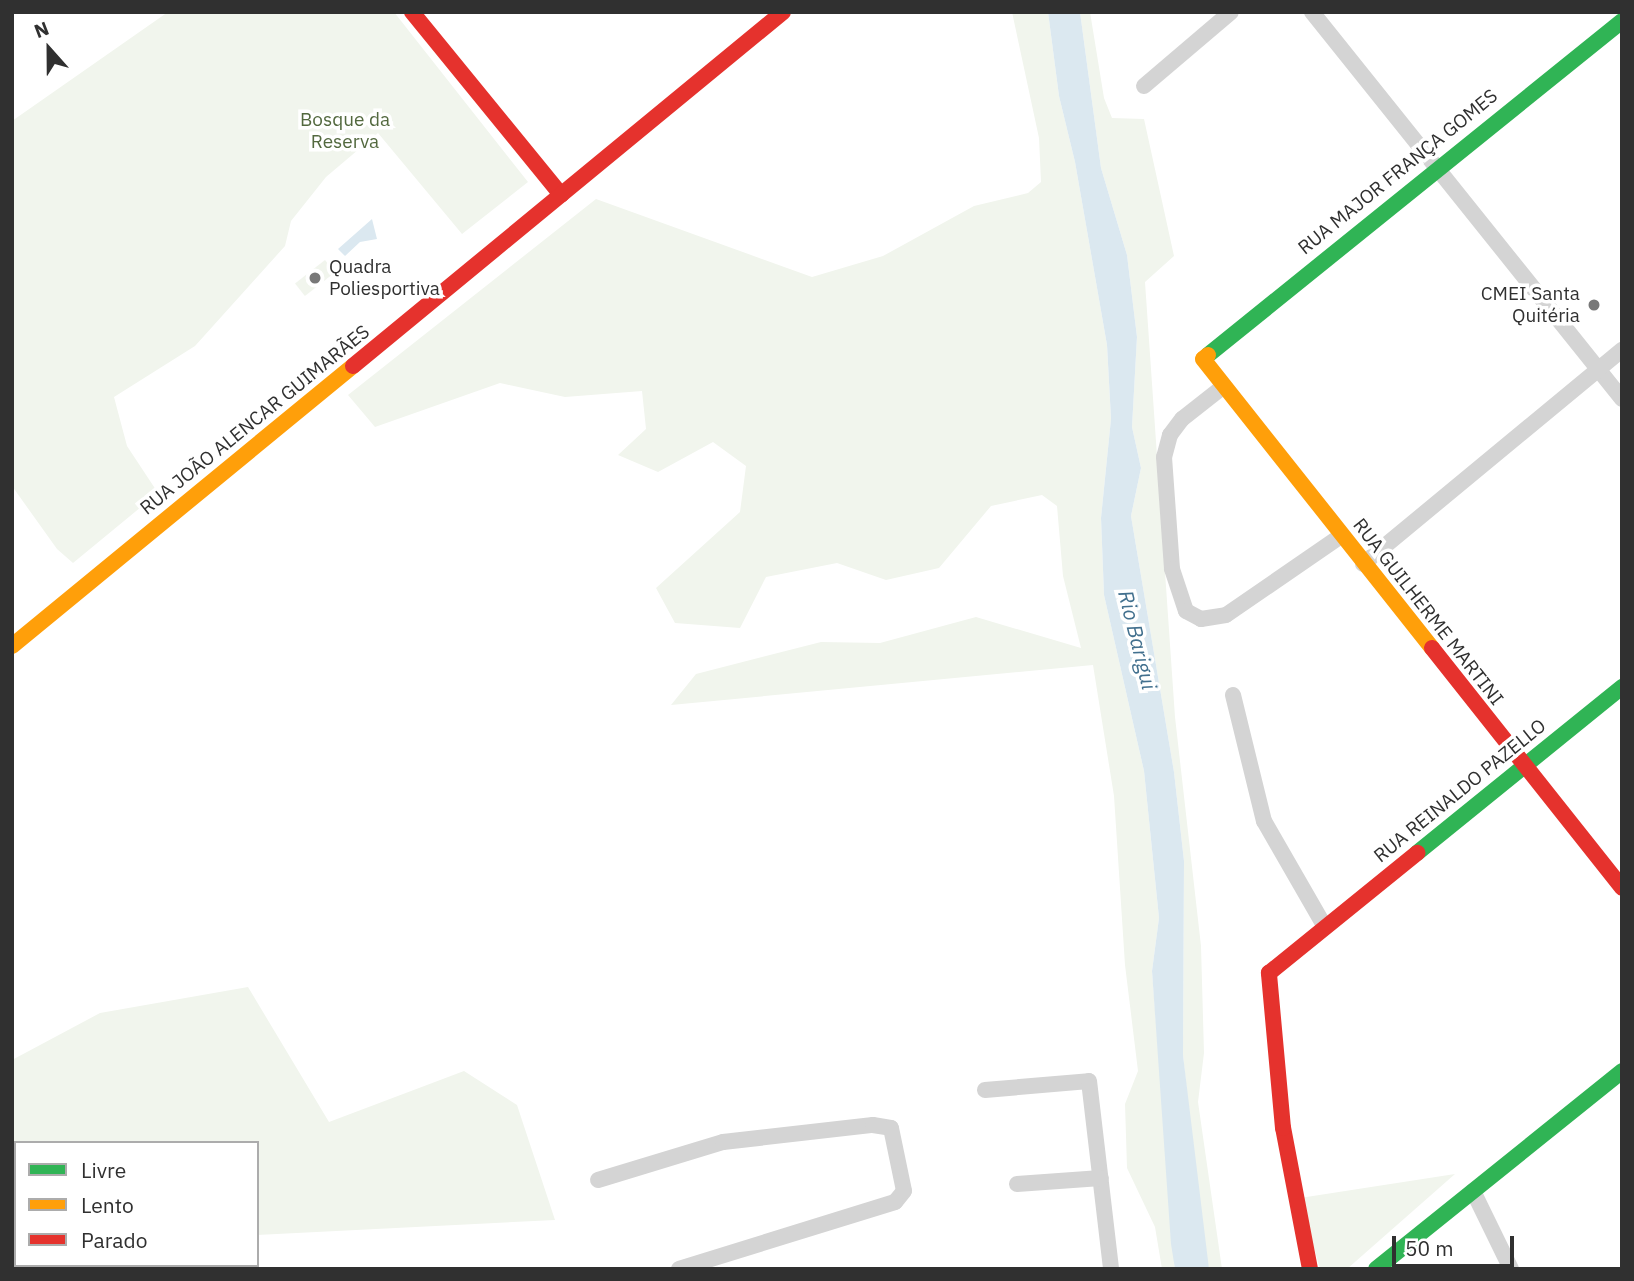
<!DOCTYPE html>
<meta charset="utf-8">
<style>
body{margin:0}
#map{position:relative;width:1634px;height:1281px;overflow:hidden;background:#fff;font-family:"IBM Plex Sans",sans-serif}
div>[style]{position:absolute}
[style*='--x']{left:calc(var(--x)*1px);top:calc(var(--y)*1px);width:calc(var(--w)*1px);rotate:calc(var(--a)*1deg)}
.green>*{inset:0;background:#f1f5ed;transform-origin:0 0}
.water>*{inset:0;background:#dbe8f0}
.street>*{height:16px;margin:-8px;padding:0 8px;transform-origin:8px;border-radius:8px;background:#d4d4d4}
.fast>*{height:16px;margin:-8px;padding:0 8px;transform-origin:8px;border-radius:8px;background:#30b455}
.slow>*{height:16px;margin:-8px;padding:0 8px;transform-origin:8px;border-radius:8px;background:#ff9f0a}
.jam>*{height:16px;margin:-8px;padding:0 8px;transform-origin:8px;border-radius:8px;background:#e5322d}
.dots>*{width:19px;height:19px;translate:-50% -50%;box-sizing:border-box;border:4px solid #fff;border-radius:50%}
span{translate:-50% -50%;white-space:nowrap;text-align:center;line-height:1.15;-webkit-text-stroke:7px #fff;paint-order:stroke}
.park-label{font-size:19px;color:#53693f}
.street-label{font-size:19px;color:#303030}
.poi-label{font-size:19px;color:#303030}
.left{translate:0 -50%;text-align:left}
.right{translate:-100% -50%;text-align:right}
.water-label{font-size:21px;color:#42708e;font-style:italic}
.frame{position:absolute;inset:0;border:14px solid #303030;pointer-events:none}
.legend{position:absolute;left:14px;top:1141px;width:245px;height:126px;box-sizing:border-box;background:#fff;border:2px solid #acacac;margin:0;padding:9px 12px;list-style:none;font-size:21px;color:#303030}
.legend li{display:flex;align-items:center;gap:14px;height:35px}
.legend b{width:35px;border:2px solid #acacac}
.north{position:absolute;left:14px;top:14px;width:70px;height:70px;-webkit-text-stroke:5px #fff;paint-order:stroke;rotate:339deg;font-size:19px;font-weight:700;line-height:28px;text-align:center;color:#303030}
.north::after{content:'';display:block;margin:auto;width:24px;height:32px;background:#303030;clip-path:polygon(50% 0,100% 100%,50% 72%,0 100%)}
.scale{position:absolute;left:1392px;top:1236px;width:122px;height:32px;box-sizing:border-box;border:4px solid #303030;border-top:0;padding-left:9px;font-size:21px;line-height:24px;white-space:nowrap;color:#303030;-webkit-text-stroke:5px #fff;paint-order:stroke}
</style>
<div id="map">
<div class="green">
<i style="clip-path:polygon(168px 12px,394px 12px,528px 182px,462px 234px,378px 133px,326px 177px,291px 221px,285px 246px,195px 346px,114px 397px,127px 446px,158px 493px,73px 563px,57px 549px,12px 486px,12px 121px)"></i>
<i style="clip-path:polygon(1012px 12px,1048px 12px,1059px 96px,1075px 162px,1107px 345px,1111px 419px,1101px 518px,1104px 595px,1144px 771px,1159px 918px,1152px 971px,1175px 1269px,1162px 1269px,1155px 1227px,1127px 1168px,1125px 1104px,1138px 1071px,1125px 965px,1114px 796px,1093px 665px,671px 705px,696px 674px,821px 642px,880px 643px,976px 617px,1081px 648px,1063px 576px,1057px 506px,1042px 495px,991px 506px,939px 568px,886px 580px,837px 563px,766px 577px,740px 628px,675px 623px,656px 588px,740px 512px,746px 466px,713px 442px,658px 472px,618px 455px,646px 429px,642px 391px,565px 397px,500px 383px,375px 427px,348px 395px,596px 199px,812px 277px,883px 256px,974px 206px,1028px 193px,1041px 182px,1039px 138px)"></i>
<i style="clip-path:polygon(1080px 12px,1090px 12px,1104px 98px,1112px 118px,1144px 119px,1174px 256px,1145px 282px,1175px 717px,1201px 946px,1204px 1053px,1198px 1102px,1222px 1269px,1209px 1269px,1204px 1251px,1183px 1055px,1184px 861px,1174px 772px,1131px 516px,1141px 468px,1132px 427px,1137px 337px,1127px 255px,1101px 168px)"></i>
<i style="left:325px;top:260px;width:16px;height:38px;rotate:52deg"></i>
<i style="clip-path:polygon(248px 987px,329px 1122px,464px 1071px,517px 1105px,555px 1220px,257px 1235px,257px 1143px,16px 1143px,12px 1247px,12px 1060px,100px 1013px)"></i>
<i style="clip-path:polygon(1455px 1174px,1347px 1269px,1320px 1269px,1300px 1198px)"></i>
</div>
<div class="water">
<i style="clip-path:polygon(1048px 12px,1080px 12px,1101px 168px,1127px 255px,1137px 337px,1132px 427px,1141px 468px,1131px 516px,1174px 772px,1184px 861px,1183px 1055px,1209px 1269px,1175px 1269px,1171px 1244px,1152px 971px,1159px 918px,1144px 771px,1104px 595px,1101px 518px,1111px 419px,1107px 345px,1075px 162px,1059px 96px)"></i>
<i style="clip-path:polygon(372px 219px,377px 239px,360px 242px,345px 256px,338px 249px)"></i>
</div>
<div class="street">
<i style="--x:1312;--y:12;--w:496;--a:51.3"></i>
<i style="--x:1144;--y:86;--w:114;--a:-40.4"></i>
<i style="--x:1224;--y:386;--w:53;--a:141.8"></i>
<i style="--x:1182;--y:419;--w:20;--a:127"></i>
<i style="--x:1170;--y:435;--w:23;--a:105"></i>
<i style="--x:1164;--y:457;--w:112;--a:85.9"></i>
<i style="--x:1172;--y:569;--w:44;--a:71.6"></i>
<i style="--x:1186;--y:611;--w:17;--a:28"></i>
<i style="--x:1201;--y:619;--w:25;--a:-9"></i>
<i style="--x:1226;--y:615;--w:140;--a:-34.5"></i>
<i style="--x:1363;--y:564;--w:336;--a:-39.6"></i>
<i style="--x:1233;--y:695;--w:130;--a:76.2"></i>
<i style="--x:1264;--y:821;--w:122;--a:60.1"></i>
<i style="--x:985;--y:1090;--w:104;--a:-4.9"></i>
<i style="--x:1089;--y:1081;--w:189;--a:83.3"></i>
<i style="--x:598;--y:1180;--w:131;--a:-16.9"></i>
<i style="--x:723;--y:1142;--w:151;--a:-6.5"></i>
<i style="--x:873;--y:1125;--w:18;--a:9"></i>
<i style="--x:891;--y:1128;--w:64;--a:78.3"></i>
<i style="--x:904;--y:1191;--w:14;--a:129"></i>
<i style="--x:895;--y:1202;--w:226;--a:162.8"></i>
<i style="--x:1017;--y:1184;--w:84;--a:-4.1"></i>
<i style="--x:1473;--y:1191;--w:87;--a:64"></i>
</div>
<div class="fast">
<i style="--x:1208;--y:355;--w:532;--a:-38.9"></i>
<i style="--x:1417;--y:853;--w:264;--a:-39"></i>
<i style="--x:1376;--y:1269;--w:316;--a:-38.8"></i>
</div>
<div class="slow">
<i style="--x:1208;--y:355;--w:6;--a:141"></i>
<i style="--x:1203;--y:359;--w:369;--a:51.6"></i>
<i style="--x:12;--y:646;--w:441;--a:-39.4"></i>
</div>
<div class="jam">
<i style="--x:412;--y:12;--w:236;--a:50.8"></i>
<i style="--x:353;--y:366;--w:557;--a:-39.46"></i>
<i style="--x:1432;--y:648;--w:306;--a:51.6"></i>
<i style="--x:1310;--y:1269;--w:144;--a:-100.8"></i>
<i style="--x:1283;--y:1128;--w:156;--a:-95.2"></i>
<i style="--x:1269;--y:973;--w:191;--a:-39"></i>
</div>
<div class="dots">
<i style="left:315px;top:278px;background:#787878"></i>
<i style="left:1594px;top:305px;background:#787878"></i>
</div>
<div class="park-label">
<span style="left:345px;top:131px">Bosque da<br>Reserva</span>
</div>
<div class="street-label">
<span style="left:1398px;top:172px;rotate:-39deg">RUA MAJOR FRANÇA GOMES</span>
<span style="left:255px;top:420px;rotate:-39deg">RUA JOÃO ALENCAR GUIMARÃES</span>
<span style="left:1428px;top:612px;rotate:52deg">RUA GUILHERME MARTINI</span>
<span style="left:1460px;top:791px;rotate:-39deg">RUA REINALDO PAZELLO</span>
</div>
<div class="poi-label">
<span class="left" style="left:329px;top:278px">Quadra<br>Poliesportiva</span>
<span class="right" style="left:1580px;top:305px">CMEI Santa<br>Quitéria</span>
</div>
<div class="water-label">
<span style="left:1138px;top:640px;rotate:76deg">Rio Barigui</span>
</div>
<div class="frame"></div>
<ul class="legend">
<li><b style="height:9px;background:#30b455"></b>Livre</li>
<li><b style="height:9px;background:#ff9f0a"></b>Lento</li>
<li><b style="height:9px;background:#e5322d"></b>Parado</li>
</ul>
<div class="north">N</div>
<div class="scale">50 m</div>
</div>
